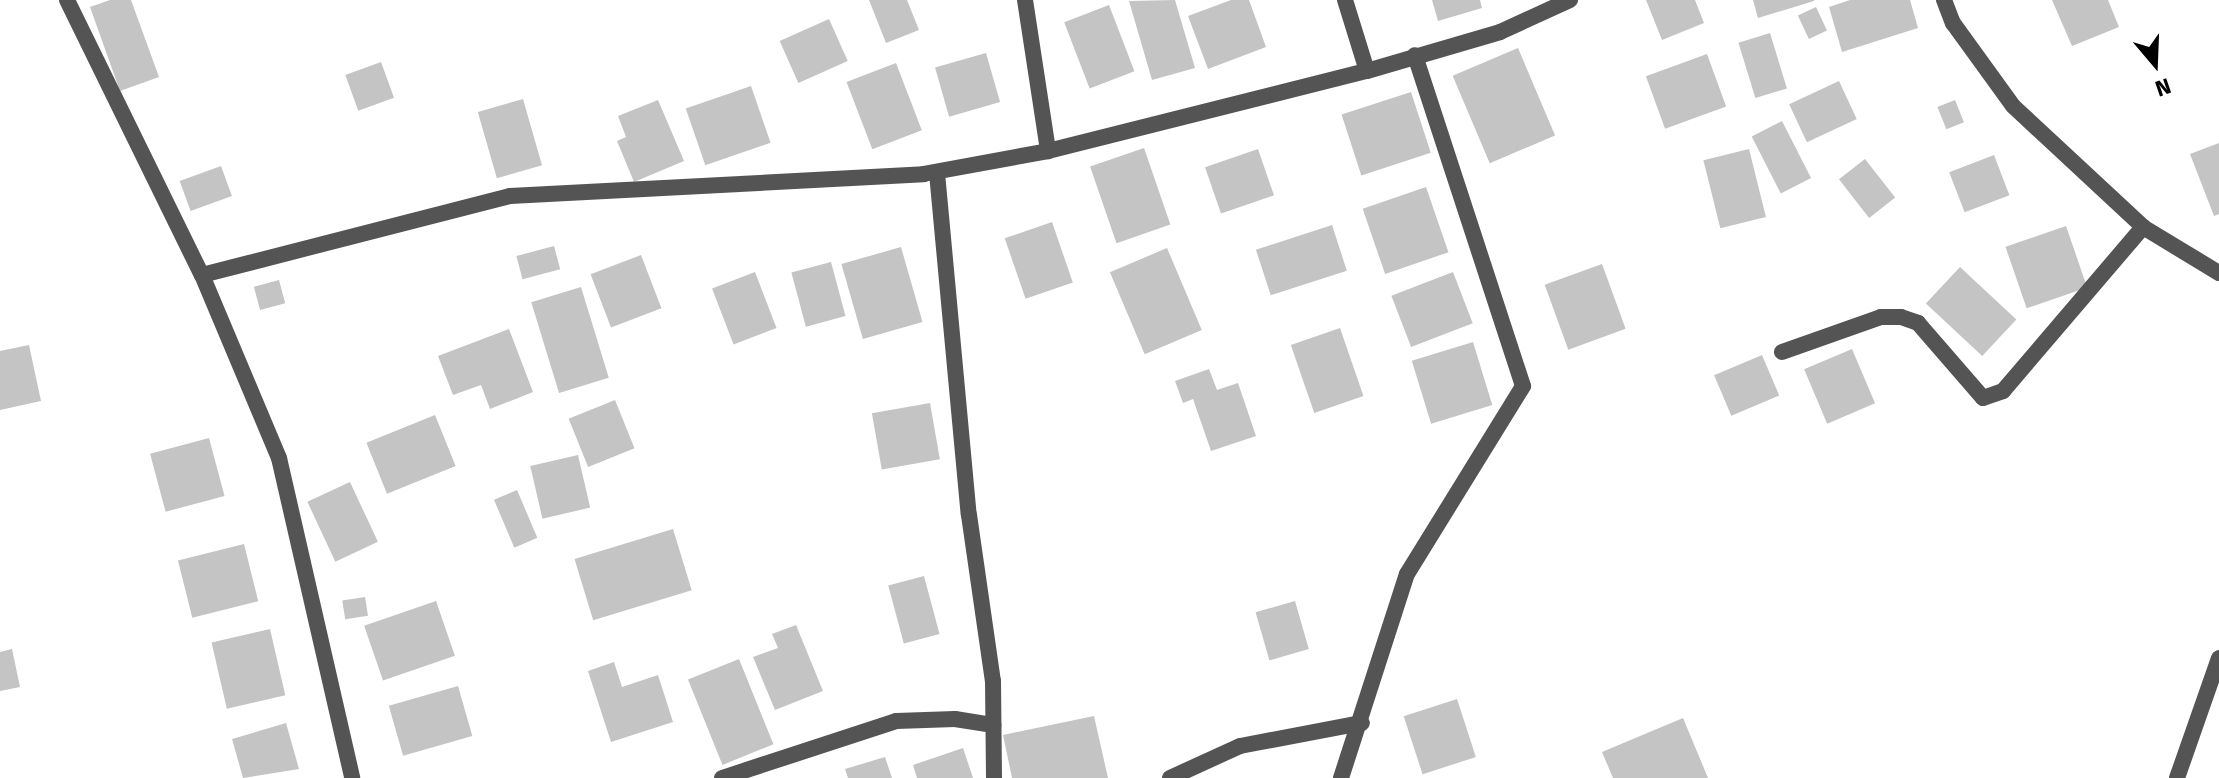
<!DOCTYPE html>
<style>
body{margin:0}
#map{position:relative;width:2219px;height:778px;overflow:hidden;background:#fff;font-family:"Fira Sans",sans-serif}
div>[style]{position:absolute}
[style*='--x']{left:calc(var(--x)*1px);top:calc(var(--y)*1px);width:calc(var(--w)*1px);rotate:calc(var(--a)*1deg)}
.building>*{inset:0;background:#c4c4c4;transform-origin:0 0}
.street>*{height:16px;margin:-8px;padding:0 8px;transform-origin:8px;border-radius:8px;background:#545454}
span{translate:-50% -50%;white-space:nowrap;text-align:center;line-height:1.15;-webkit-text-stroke:6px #fff;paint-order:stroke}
.north{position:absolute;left:2115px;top:24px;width:80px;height:80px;-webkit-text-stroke:6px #fff;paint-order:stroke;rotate:161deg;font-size:22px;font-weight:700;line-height:32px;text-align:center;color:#000}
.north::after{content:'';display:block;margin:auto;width:28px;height:36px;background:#000;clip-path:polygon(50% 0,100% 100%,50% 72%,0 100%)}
</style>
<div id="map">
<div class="building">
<i style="clip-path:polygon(110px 0,131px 0,159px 77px,120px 91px,90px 7px)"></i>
<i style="clip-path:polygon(869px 0,907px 0,919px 30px,886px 43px)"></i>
<i style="clip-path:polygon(1175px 0,1195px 68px,1152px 80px,1129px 1px)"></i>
<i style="clip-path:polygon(1231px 0,1249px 0,1266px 47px,1208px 69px,1188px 16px)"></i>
<i style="clip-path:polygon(1432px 0,1480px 0,1482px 8px,1438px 21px)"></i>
<i style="clip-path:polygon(1646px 0,1695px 0,1704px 23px,1662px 40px)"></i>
<i style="clip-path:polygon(1753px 0,1814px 0,1814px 1px,1758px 18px)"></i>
<i style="clip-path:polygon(1850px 0,1910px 0,1918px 28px,1842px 52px,1829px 7px)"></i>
<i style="clip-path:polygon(2052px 0,2108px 0,2119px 27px,2072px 46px)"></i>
<i style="left:1109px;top:5px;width:71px;height:48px;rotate:69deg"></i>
<i style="left:1816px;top:7px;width:26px;height:20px;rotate:65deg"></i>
<i style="left:829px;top:19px;width:46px;height:54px;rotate:66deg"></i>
<i style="left:1770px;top:33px;width:58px;height:33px;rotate:73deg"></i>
<i style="left:1518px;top:48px;width:95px;height:71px;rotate:67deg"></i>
<i style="left:986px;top:53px;width:51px;height:53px;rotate:74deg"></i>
<i style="left:1707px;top:54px;width:56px;height:65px;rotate:70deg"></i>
<i style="left:381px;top:62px;width:38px;height:38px;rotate:70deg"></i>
<i style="left:896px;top:63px;width:72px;height:53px;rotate:69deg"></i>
<i style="left:1839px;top:81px;width:42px;height:55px;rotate:65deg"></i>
<i style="left:751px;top:86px;width:60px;height:69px;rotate:71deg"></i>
<i style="left:1411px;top:92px;width:64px;height:73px;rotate:72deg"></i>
<i style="left:523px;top:99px;width:69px;height:47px;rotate:74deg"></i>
<i style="clip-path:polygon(658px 100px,684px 161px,634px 182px,617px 141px,626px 137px,618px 116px)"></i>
<i style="left:1955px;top:100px;width:24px;height:19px;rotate:68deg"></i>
<i style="left:1782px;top:121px;width:64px;height:34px;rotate:63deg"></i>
<i style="clip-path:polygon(2219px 143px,2219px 214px,2214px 216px,2190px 154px)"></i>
<i style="left:1144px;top:148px;width:81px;height:57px;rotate:71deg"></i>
<i style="left:1258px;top:149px;width:49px;height:56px;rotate:71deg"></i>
<i style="left:1749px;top:149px;width:70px;height:47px;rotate:76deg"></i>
<i style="left:1994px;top:155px;width:43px;height:48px;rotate:69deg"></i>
<i style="left:1865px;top:159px;width:49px;height:33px;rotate:52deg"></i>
<i style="left:221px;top:166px;width:32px;height:44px;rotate:70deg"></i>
<i style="left:1426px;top:187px;width:69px;height:67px;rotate:71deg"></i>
<i style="left:1052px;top:222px;width:64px;height:50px;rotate:71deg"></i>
<i style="left:1332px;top:225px;width:48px;height:80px;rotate:72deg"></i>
<i style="left:2066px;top:226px;width:65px;height:64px;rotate:71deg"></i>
<i style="left:554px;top:246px;width:24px;height:39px;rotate:75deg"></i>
<i style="left:901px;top:247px;width:78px;height:62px;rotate:74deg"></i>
<i style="left:1167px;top:248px;width:89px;height:62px;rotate:67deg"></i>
<i style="left:641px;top:255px;width:57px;height:54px;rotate:69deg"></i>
<i style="left:831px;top:262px;width:56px;height:41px;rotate:75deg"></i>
<i style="left:1602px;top:264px;width:69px;height:61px;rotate:70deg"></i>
<i style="left:1960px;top:267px;width:77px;height:50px;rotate:43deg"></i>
<i style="left:755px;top:272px;width:60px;height:46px;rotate:69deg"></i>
<i style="left:1453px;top:272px;width:55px;height:66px;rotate:69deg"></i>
<i style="left:279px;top:280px;width:24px;height:26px;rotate:75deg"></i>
<i style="left:581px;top:287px;width:95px;height:52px;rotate:73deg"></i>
<i style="left:1340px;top:328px;width:72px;height:52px;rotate:71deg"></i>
<i style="clip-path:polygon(509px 329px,533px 392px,490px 409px,481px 385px,453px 395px,438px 356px)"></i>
<i style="left:1473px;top:342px;width:66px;height:64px;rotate:73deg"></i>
<i style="clip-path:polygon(29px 345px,41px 401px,0 410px,0 351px)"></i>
<i style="left:1852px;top:349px;width:59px;height:52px;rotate:67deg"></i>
<i style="left:1762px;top:355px;width:44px;height:52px;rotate:67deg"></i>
<i style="clip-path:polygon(1209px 369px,1217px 390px,1238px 383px,1256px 436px,1211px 451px,1193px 399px,1183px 403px,1175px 381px)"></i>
<i style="left:615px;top:400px;width:52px;height:50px;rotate:68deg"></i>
<i style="left:930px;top:403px;width:57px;height:59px;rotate:80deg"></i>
<i style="left:435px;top:415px;width:55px;height:74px;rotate:68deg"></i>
<i style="left:209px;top:438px;width:60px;height:61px;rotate:75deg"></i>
<i style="left:578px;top:455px;width:54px;height:49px;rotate:77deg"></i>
<i style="left:350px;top:482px;width:66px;height:47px;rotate:65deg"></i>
<i style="left:517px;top:490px;width:52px;height:25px;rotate:67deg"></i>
<i style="left:673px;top:529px;width:64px;height:103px;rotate:73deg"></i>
<i style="left:244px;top:544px;width:59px;height:68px;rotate:76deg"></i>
<i style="left:924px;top:576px;width:60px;height:37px;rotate:75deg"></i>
<i style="left:365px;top:597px;width:19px;height:23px;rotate:81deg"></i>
<i style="left:436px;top:601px;width:58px;height:76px;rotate:71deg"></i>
<i style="left:1295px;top:601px;width:50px;height:41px;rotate:74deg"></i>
<i style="clip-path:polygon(796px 625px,823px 691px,775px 710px,753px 657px,778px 648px,772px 634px)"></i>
<i style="left:270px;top:629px;width:68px;height:60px;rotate:77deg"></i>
<i style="clip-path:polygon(12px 649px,20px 687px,0 691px,0 652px)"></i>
<i style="left:739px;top:659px;width:92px;height:55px;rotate:68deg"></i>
<i style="clip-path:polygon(614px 662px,622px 687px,658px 675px,673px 722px,611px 742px,588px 671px)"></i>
<i style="left:458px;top:686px;width:52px;height:72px;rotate:74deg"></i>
<i style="left:1457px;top:699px;width:61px;height:56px;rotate:72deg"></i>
<i style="clip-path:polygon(1094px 716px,1108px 778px,1012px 778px,1003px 735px)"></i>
<i style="clip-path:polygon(1683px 718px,1708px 778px,1613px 778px,1602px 752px)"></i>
<i style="clip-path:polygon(286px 723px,299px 769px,243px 778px,232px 739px)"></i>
<i style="clip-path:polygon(963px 748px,973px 778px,917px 778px,913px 765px)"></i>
<i style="clip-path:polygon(885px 757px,892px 778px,848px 778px,845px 769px)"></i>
</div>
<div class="street">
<i style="--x:67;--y:0;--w:306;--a:63.9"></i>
<i style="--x:202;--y:275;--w:199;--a:67.2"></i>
<i style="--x:279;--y:458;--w:328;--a:77.1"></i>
<i style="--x:1025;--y:0;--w:153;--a:81.3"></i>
<i style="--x:1345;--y:0;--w:74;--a:72.8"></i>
<i style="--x:1944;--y:0;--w:25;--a:69"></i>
<i style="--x:1953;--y:23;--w:102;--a:54.1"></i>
<i style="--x:2013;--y:106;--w:178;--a:42.9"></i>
<i style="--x:2143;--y:227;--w:89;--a:31.2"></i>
<i style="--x:937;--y:173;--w:343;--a:84.7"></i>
<i style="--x:969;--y:515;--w:168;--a:81.8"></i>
<i style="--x:993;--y:681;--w:97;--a:89.4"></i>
<i style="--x:202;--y:275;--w:318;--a:-14.4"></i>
<i style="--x:510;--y:196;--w:414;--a:-3"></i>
<i style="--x:923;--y:174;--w:127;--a:-10.4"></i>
<i style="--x:1048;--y:151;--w:329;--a:-14.1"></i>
<i style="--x:1367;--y:71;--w:139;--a:-16.3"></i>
<i style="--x:1500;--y:32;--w:77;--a:-24.6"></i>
<i style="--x:1782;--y:352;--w:105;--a:-19.5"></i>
<i style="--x:1881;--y:317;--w:20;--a:0"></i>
<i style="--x:1901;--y:317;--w:18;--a:19"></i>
<i style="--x:1918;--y:323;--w:99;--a:49.1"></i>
<i style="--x:1983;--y:398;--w:21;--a:-19"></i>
<i style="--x:2003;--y:391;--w:216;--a:-49.5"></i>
<i style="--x:722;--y:778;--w:183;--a:-18.1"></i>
<i style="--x:896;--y:721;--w:59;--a:-1.9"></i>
<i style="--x:955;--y:719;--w:39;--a:9"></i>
<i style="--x:1170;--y:778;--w:77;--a:-24.6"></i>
<i style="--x:1240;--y:746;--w:124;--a:-10.7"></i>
<i style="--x:1341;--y:778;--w:214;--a:-72.1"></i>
<i style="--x:1407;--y:574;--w:221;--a:-58.3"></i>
<i style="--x:1523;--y:386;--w:348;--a:-108.1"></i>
<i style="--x:2177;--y:778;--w:127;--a:-70.7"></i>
</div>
<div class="north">N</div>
</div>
